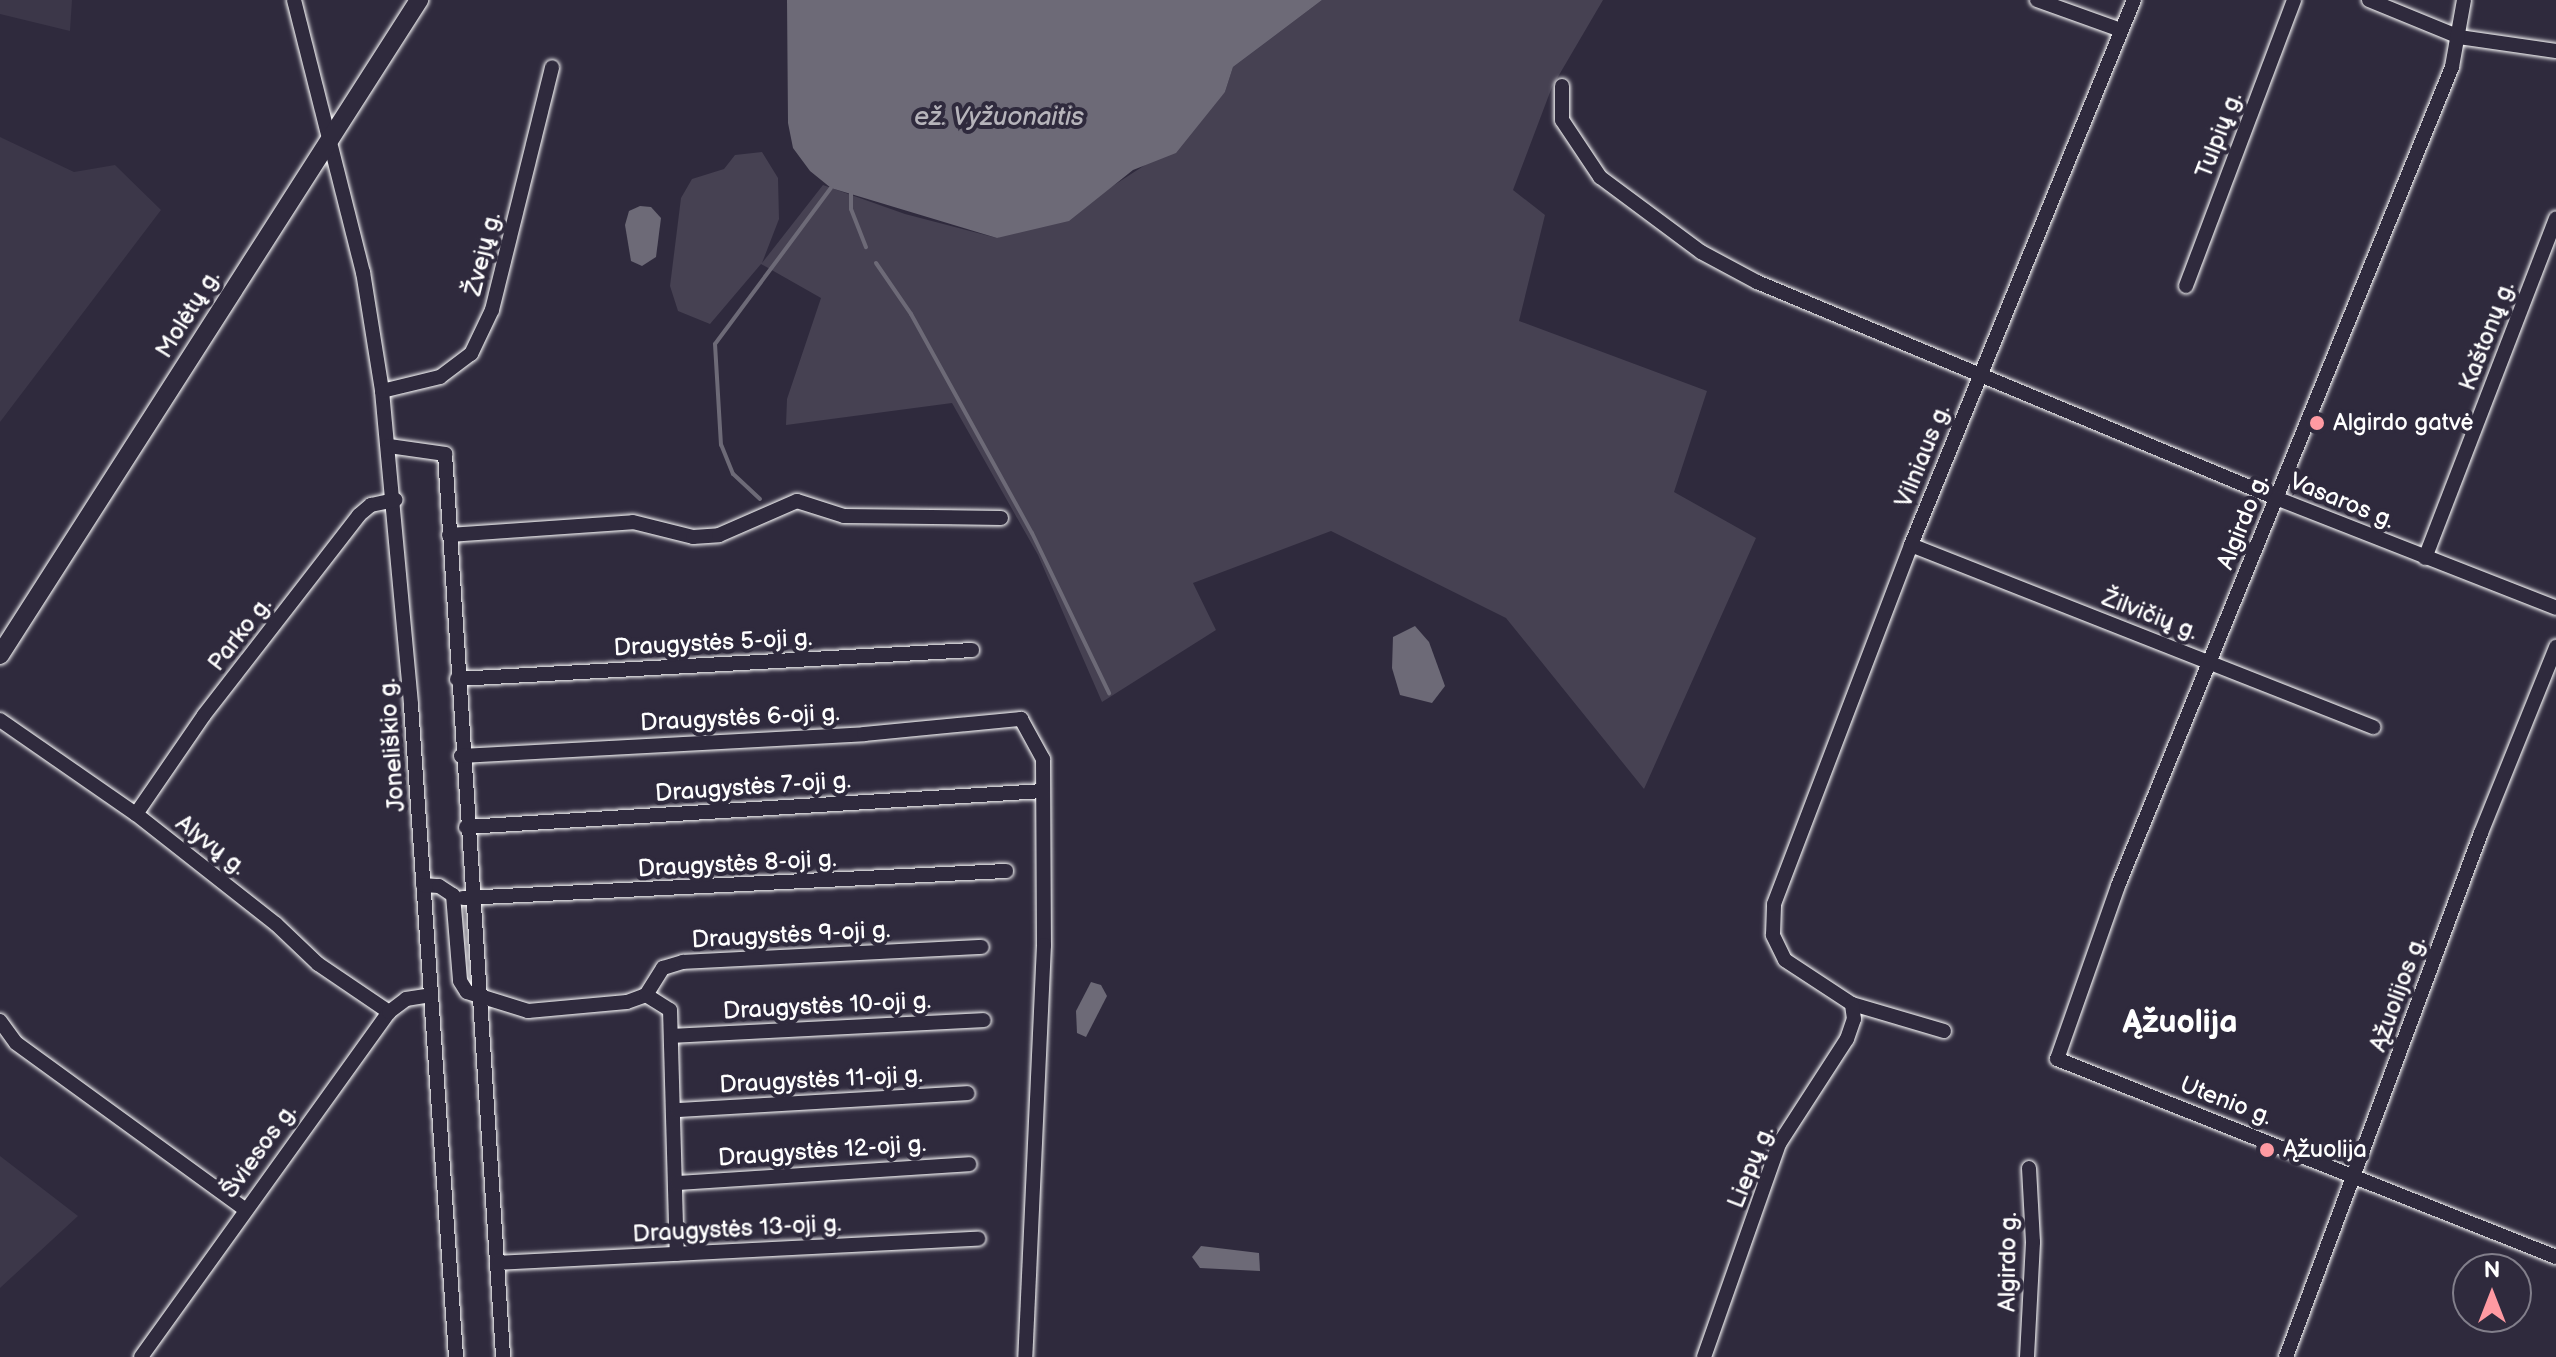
<!DOCTYPE html>
<meta charset="utf-8">
<style>
body{margin:0}
#map{position:relative;width:2556px;height:1357px;overflow:hidden;background:#2f2a3d;font-family:"Balsamiq Sans",sans-serif}
div>[style]{position:absolute}
[style*='--x']{left:calc(var(--x)*1px);top:calc(var(--y)*1px);width:calc(var(--w)*1px);rotate:calc(var(--a)*1deg)}
.built>*{inset:0;background:#3c3749}
.green>*{inset:0;background:#464152}
.water>*{inset:0;background:#6d6a77}
.stream>*{height:4px;margin:-2px;padding:0 2px;transform-origin:2px;border-radius:2px;background:#6d6a77}
.roads{filter:drop-shadow(0 0 2px #fff) drop-shadow(0 0 2px #fff)}
.minor>*{height:14px;margin:-7px;padding:0 7px;transform-origin:7px;border-radius:7px;background:#2f2a3d}
.tertiary>*{height:18px;margin:-9px;padding:0 9px;transform-origin:9px;border-radius:9px;background:#2f2a3d}
.dots>*{width:22px;height:22px;translate:-50% -50%;box-sizing:border-box;border:4px solid #2f2a3d;border-radius:50%}
span{translate:-50% -50%;white-space:nowrap;text-align:center;line-height:1.15;-webkit-text-stroke:8px #2f2a3d;paint-order:stroke}
.street-label{font-size:24px;color:#fff}
.poi-label{font-size:24px;color:#fff}
.left{translate:0 -50%;text-align:left}
.water-label{font-size:26px;color:#b6b4bb;font-style:italic}
.district-label{font-size:32px;color:#fff;font-weight:700}
.north{position:absolute;left:2452px;top:1253px;width:80px;height:80px;box-sizing:border-box;background:#2f2a3d;border:2px solid #827f8b;border-radius:50%;rotate:0deg;font-size:22px;font-weight:700;line-height:32px;text-align:center;color:#fff}
.north::after{content:'';display:block;margin:auto;width:28px;height:36px;background:#ff9aa2;clip-path:polygon(50% 0,100% 100%,50% 72%,0 100%)}
</style>
<div id="map">
<div class="built">
<i style="clip-path:polygon(0 0,72px 0,70px 31px,0 14px)"></i>
<i style="clip-path:polygon(0 137px,74px 172px,115px 165px,161px 210px,0 422px)"></i>
<i style="clip-path:polygon(0 1156px,78px 1216px,0 1288px)"></i>
</div>
<div class="green">
<i style="clip-path:polygon(1322px 0,1603px 0,1552px 87px,1513px 190px,1545px 215px,1519px 321px,1707px 391px,1674px 492px,1756px 538px,1644px 789px,1506px 618px,1331px 531px,1193px 583px,1216px 630px,1102px 702px,1038px 555px,952px 403px,786px 425px,787px 399px,821px 298px,761px 264px,710px 324px,678px 311px,670px 286px,681px 198px,692px 179px,724px 169px,735px 155px,762px 152px,778px 178px,779px 219px,762px 263px,823px 185px,905px 214px,997px 238px,1105px 191px,1148px 163px,1225px 92px,1233px 67px)"></i>
</div>
<div class="water">
<i style="clip-path:polygon(787px 0,1322px 0,1233px 67px,1225px 92px,1176px 153px,1133px 170px,1069px 221px,997px 238px,831px 188px,810px 171px,793px 148px,788px 123px)"></i>
<i style="clip-path:polygon(640px 206px,651px 207px,661px 218px,656px 257px,642px 266px,631px 261px,625px 225px,629px 211px)"></i>
<i style="clip-path:polygon(1415px 626px,1429px 642px,1445px 686px,1432px 703px,1400px 695px,1392px 668px,1393px 637px)"></i>
<i style="clip-path:polygon(1091px 982px,1101px 985px,1107px 996px,1086px 1037px,1077px 1033px,1076px 1011px)"></i>
<i style="clip-path:polygon(1201px 1246px,1259px 1253px,1260px 1271px,1200px 1268px,1192px 1257px)"></i>
</div>
<div class="stream">
<i style="--x:851;--y:193;--w:16;--a:90"></i>
<i style="--x:851;--y:209;--w:41;--a:68.5"></i>
<i style="--x:876;--y:263;--w:62;--a:55.5"></i>
<i style="--x:911;--y:314;--w:250;--a:61.1"></i>
<i style="--x:1032;--y:533;--w:178;--a:64.3"></i>
<i style="--x:760;--y:499;--w:37;--a:-137"></i>
<i style="--x:733;--y:474;--w:31;--a:-112"></i>
<i style="--x:721;--y:445;--w:101;--a:-93.4"></i>
<i style="--x:715;--y:344;--w:194;--a:-53.4"></i>
</div>
<div class="roads">
<div class="minor">
<i style="--x:294;--y:0;--w:281;--a:75.8"></i>
<i style="--x:363;--y:272;--w:121;--a:80.9"></i>
<i style="--x:382;--y:391;--w:315;--a:84.7"></i>
<i style="--x:411;--y:705;--w:654;--a:86.05"></i>
<i style="--x:2037;--y:0;--w:89;--a:19.7"></i>
<i style="--x:2369;--y:0;--w:97;--a:22.3"></i>
<i style="--x:2459;--y:37;--w:98;--a:8.2"></i>
<i style="--x:2464;--y:0;--w:68;--a:100.2"></i>
<i style="--x:2452;--y:67;--w:884;--a:112.19"></i>
<i style="--x:2118;--y:886;--w:183;--a:109.4"></i>
<i style="--x:2057;--y:1059;--w:537;--a:21.64"></i>
<i style="--x:1562;--y:86;--w:34;--a:90"></i>
<i style="--x:1562;--y:120;--w:69;--a:56.3"></i>
<i style="--x:1600;--y:177;--w:126;--a:36.6"></i>
<i style="--x:1701;--y:252;--w:64;--a:28.2"></i>
<i style="--x:1757;--y:282;--w:562;--a:22.6"></i>
<i style="--x:2276;--y:498;--w:301;--a:21.4"></i>
<i style="--x:2186;--y:286;--w:306;--a:-69.3"></i>
<i style="--x:382;--y:391;--w:60;--a:-13.6"></i>
<i style="--x:440;--y:377;--w:39;--a:-37"></i>
<i style="--x:471;--y:354;--w:49;--a:-64.5"></i>
<i style="--x:492;--y:310;--w:250;--a:-76.1"></i>
<i style="--x:389;--y:446;--w:57;--a:8.1"></i>
<i style="--x:445;--y:454;--w:905;--a:86.32"></i>
<i style="--x:449;--y:535;--w:184;--a:-4"></i>
<i style="--x:633;--y:522;--w:62;--a:14"></i>
<i style="--x:693;--y:537;--w:26;--a:-4"></i>
<i style="--x:719;--y:535;--w:85;--a:-23.6"></i>
<i style="--x:797;--y:501;--w:49;--a:17.7"></i>
<i style="--x:844;--y:516;--w:157;--a:0.7"></i>
<i style="--x:1911;--y:545;--w:497;--a:21.5"></i>
<i style="--x:2425;--y:558;--w:364;--a:-68.9"></i>
<i style="--x:457;--y:679;--w:516;--a:-3.22"></i>
<i style="--x:0;--y:720;--w:165;--a:34.7"></i>
<i style="--x:136;--y:814;--w:178;--a:38.2"></i>
<i style="--x:276;--y:924;--w:58;--a:43.6"></i>
<i style="--x:318;--y:964;--w:86;--a:34.1"></i>
<i style="--x:461;--y:756;--w:404;--a:-3.1"></i>
<i style="--x:864;--y:734;--w:158;--a:-5.5"></i>
<i style="--x:1021;--y:719;--w:46;--a:61.2"></i>
<i style="--x:1043;--y:759;--w:186;--a:89.7"></i>
<i style="--x:1044;--y:945;--w:412;--a:92.6"></i>
<i style="--x:136;--y:814;--w:120;--a:-55.5"></i>
<i style="--x:204;--y:715;--w:253;--a:-52.2"></i>
<i style="--x:359;--y:515;--w:16;--a:-40"></i>
<i style="--x:371;--y:505;--w:25;--a:-12"></i>
<i style="--x:466;--y:827;--w:578;--a:-3.57"></i>
<i style="--x:423;--y:885;--w:16;--a:4"></i>
<i style="--x:439;--y:886;--w:17;--a:33"></i>
<i style="--x:453;--y:895;--w:86;--a:85.3"></i>
<i style="--x:460;--y:981;--w:13;--a:58"></i>
<i style="--x:467;--y:992;--w:64;--a:17.3"></i>
<i style="--x:528;--y:1011;--w:99;--a:-5.2"></i>
<i style="--x:627;--y:1002;--w:20;--a:-20"></i>
<i style="--x:646;--y:995;--w:32;--a:-58"></i>
<i style="--x:663;--y:968;--w:21;--a:-17"></i>
<i style="--x:683;--y:962;--w:299;--a:-2.9"></i>
<i style="--x:463;--y:898;--w:544;--a:-2.85"></i>
<i style="--x:646;--y:995;--w:28;--a:32"></i>
<i style="--x:670;--y:1010;--w:244;--a:88.4"></i>
<i style="--x:0;--y:1021;--w:27;--a:54"></i>
<i style="--x:16;--y:1043;--w:281;--a:36"></i>
<i style="--x:1944;--y:1031;--w:96;--a:-163.6"></i>
<i style="--x:1852;--y:1004;--w:80;--a:-146.7"></i>
<i style="--x:1785;--y:960;--w:28;--a:-116"></i>
<i style="--x:1773;--y:935;--w:31;--a:-88"></i>
<i style="--x:1774;--y:904;--w:384;--a:-69.1"></i>
<i style="--x:1911;--y:545;--w:589;--a:-67.75"></i>
<i style="--x:672;--y:1036;--w:312;--a:-2.9"></i>
<i style="--x:677;--y:1110;--w:291;--a:-3.3"></i>
<i style="--x:677;--y:1183;--w:293;--a:-3.7"></i>
<i style="--x:497;--y:1263;--w:482;--a:-2.9"></i>
<i style="--x:141;--y:1357;--w:425;--a:-54.3"></i>
<i style="--x:389;--y:1012;--w:21;--a:-37"></i>
<i style="--x:406;--y:999;--w:25;--a:-9"></i>
<i style="--x:1704;--y:1357;--w:226;--a:-70.6"></i>
<i style="--x:1779;--y:1144;--w:125;--a:-57.1"></i>
<i style="--x:1847;--y:1039;--w:21;--a:-71"></i>
<i style="--x:1854;--y:1019;--w:15;--a:-98"></i>
<i style="--x:2027;--y:1357;--w:115;--a:-87"></i>
<i style="--x:2033;--y:1242;--w:74;--a:-93.1"></i>
<i style="--x:2286;--y:1357;--w:559;--a:-69.59"></i>
<i style="--x:2481;--y:833;--w:201;--a:-68"></i>
</div>
<div class="tertiary">
<i style="--x:0;--y:655;--w:778;--a:-57.39"></i>
</div>
</div>
<div class="dots">
<i style="left:2317px;top:423px;background:#ff9aa2"></i>
<i style="left:2267px;top:1150px;background:#ff9aa2"></i>
</div>
<div class="street-label">
<span style="left:2219px;top:135px;rotate:-69deg">Tulpių g.</span>
<span style="left:483px;top:254px;rotate:-76deg">Žvejų g.</span>
<span style="left:188px;top:314px;rotate:-58deg">Molėtų g.</span>
<span style="left:2487px;top:336px;rotate:-69deg">Kaštonų g.</span>
<span style="left:1923px;top:456px;rotate:-68deg">Vilniaus g.</span>
<span style="left:2342px;top:501px;rotate:22deg">Vasaros g.</span>
<span style="left:2243px;top:522px;rotate:-68deg">Algirdo g.</span>
<span style="left:2150px;top:615px;rotate:21deg">Žilvičių g.</span>
<span style="left:240px;top:634px;rotate:-52deg">Parko g.</span>
<span style="left:713px;top:643px;rotate:-3deg">Draugystės 5-oji g.</span>
<span style="left:740px;top:718px;rotate:-3deg">Draugystės 6-oji g.</span>
<span style="left:392px;top:745px;rotate:-94deg">Joneliškio g.</span>
<span style="left:753px;top:787px;rotate:-4deg">Draugystės 7-oji g.</span>
<span style="left:211px;top:845px;rotate:38deg">Alyvų g.</span>
<span style="left:737px;top:864px;rotate:-3deg">Draugystės 8-oji g.</span>
<span style="left:791px;top:935px;rotate:-3deg">Draugystės 9-oji g.</span>
<span style="left:2398px;top:994px;rotate:-70deg">Ąžuolijos g.</span>
<span style="left:827px;top:1006px;rotate:-3deg">Draugystės 10-oji g.</span>
<span style="left:821px;top:1080px;rotate:-3deg">Draugystės 11-oji g.</span>
<span style="left:2226px;top:1101px;rotate:21deg">Utenio g.</span>
<span style="left:259px;top:1151px;rotate:-54deg">Šviesos g.</span>
<span style="left:822px;top:1151px;rotate:-4deg">Draugystės 12-oji g.</span>
<span style="left:1751px;top:1167px;rotate:-68deg">Liepų g.</span>
<span style="left:737px;top:1229px;rotate:-3deg">Draugystės 13-oji g.</span>
<span style="left:2008px;top:1262px;rotate:-89deg">Algirdo g.</span>
</div>
<div class="poi-label">
<span class="left" style="left:2333px;top:423px">Algirdo gatvė</span>
<span class="left" style="left:2283px;top:1150px">Ąžuolija</span>
</div>
<div class="water-label">
<span style="left:999px;top:118px">ež. Vyžuonaitis</span>
</div>
<div class="district-label">
<span style="left:2180px;top:1023px">Ąžuolija</span>
</div>
<div class="north">N</div>
</div>
